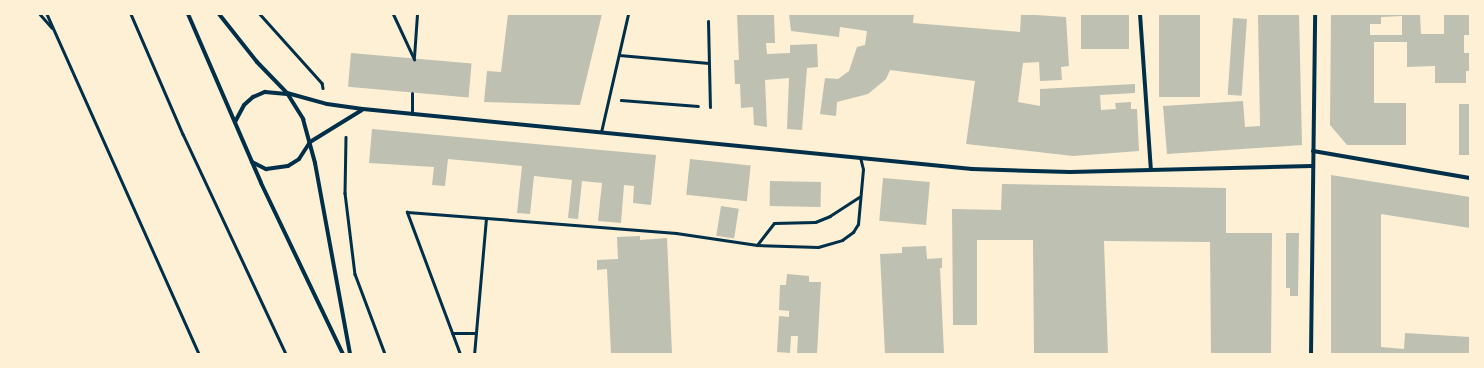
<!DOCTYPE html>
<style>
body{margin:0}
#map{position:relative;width:1484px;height:368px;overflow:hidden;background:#fdf0d5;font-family:"Sofia Sans Condensed",sans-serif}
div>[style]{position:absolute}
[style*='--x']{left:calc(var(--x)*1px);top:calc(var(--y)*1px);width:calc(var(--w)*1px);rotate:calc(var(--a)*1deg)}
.building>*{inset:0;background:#bec0b2;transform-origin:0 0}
.path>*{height:2.5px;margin:-1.25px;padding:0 1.25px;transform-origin:1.25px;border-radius:1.25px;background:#003049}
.service>*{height:3px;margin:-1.5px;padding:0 1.5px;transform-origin:1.5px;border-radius:1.5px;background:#003049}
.minor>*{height:4px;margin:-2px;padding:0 2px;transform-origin:2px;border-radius:2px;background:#003049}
span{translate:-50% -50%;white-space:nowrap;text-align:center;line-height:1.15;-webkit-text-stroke:3.5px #fdf0d5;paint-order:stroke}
.frame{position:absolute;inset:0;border:15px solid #fdf0d5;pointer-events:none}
</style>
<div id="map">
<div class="building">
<i style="clip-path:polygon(508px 14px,602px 14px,580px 105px,484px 102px,487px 71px,501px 72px)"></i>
<i style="clip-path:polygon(737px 14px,774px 14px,775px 43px,766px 43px,767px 54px,790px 53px,790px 45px,817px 44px,818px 67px,807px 68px,802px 130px,787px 129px,789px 78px,765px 80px,767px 127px,754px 125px,753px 107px,741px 108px,740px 84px,735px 84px,734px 60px,739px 60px)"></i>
<i style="clip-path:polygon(789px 14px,914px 14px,913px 23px,1020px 32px,1021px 14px,1066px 17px,1069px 66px,1061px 67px,1062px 80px,1040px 81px,1039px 62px,1023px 63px,1018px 102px,1040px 106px,1040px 89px,1135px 84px,1135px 93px,1100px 95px,1101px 110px,1116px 109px,1115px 103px,1131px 102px,1131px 109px,1137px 109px,1139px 151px,1073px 156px,966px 144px,975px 81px,890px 70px,886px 79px,868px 94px,837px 102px,836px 116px,820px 114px,825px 78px,838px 79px,849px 71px,857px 47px,865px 45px,867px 31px,840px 27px,839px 37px,791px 31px)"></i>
<i style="left:1081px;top:14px;width:48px;height:35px"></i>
<i style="left:1159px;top:14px;width:41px;height:83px"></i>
<i style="clip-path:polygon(1258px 14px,1299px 14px,1302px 145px,1167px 154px,1163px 106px,1243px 101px,1245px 127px,1260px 126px)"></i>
<i style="clip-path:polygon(evenodd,1331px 14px,1420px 14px,1421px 34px,1444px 34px,1444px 14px,1470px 14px,1470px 35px,1464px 35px,1464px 53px,1470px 53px,1470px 71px,1466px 71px,1466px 83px,1435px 83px,1435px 66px,1407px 67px,1407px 42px,1374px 42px,1374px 103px,1406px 103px,1406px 145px,1347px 145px,1330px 125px,1331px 14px,1402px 16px,1402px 35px,1370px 35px,1370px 24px,1381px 24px,1381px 17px,1402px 16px)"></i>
<i style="left:1233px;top:18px;width:14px;height:77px;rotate:4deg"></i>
<i style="left:351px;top:53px;width:121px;height:34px;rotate:5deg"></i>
<i style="left:1459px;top:104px;width:11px;height:51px"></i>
<i style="clip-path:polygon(372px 129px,656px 155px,651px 205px,633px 203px,634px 186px,624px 185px,621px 223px,598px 221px,602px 183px,582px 181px,578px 219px,568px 218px,572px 180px,534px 176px,530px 214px,517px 213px,522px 166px,448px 159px,445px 186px,432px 185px,434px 167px,369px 163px)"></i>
<i style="left:690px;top:159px;width:61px;height:36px;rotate:6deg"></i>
<i style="clip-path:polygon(1331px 175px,1470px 197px,1470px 228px,1381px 214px,1381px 347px,1404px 349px,1405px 333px,1470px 337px,1470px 354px,1331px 354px)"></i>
<i style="left:883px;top:178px;width:47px;height:43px;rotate:5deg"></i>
<i style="left:770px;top:181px;width:51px;height:25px;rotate:1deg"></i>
<i style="clip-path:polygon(1002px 184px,1226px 188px,1226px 233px,1272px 233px,1271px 354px,1211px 354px,1210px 242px,1104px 241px,1108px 354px,1034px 354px,1033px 240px,977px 240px,977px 325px,953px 325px,952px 209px,1001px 210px)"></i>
<i style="left:721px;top:206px;width:18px;height:30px;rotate:9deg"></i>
<i style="clip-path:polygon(1286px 233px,1299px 233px,1298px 296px,1290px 296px,1290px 288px,1286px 288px)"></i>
<i style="clip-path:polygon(640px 236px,640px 240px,667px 238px,672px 354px,611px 354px,607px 269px,597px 270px,597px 260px,618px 259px,617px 237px)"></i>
<i style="clip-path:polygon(926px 246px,927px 259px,942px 258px,942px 268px,940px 268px,944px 354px,885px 354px,880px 254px,902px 253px,902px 247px)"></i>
<i style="clip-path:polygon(787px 274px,809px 276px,809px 282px,821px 282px,817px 354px,797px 354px,798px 336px,791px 336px,790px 353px,777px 352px,779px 316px,789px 317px,789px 311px,779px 310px,780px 285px,786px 285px)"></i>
</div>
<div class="path">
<i style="--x:40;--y:14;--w:18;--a:49"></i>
<i style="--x:47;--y:14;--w:372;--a:65.9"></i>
<i style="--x:131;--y:14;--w:131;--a:66.6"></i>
<i style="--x:183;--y:134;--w:243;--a:64.9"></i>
<i style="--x:260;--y:14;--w:93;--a:48.1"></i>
<i style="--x:322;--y:83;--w:5;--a:79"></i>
<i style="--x:621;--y:100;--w:77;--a:4.5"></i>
<i style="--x:346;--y:137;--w:56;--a:91"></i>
<i style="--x:345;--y:193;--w:82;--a:83"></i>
<i style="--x:355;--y:274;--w:85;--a:69.4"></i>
</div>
<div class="service">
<i style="--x:393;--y:14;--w:50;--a:65"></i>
<i style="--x:708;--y:21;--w:86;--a:88.7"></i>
<i style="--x:619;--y:55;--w:90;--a:5.1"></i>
<i style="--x:414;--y:57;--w:43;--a:-86"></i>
<i style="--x:412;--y:114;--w:21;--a:-90"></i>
<i style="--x:601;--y:132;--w:121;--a:-77.1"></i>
<i style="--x:859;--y:197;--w:35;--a:147"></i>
<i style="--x:830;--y:216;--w:16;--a:158"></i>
<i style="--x:815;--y:222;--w:41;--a:178.6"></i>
<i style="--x:774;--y:223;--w:28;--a:128"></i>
<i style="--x:757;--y:245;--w:61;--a:1.9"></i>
<i style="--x:818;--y:247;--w:25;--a:-16"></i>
<i style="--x:842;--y:240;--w:14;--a:-36"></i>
<i style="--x:853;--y:232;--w:9;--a:-58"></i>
<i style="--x:858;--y:224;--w:55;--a:-84.8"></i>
<i style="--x:863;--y:169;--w:12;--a:-104"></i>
<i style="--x:486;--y:218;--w:191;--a:4.5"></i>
<i style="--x:676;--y:233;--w:82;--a:8.4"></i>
<i style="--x:452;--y:333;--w:24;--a:0"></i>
<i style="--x:460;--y:354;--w:152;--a:-110.5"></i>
<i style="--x:407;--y:212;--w:79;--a:4.3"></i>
<i style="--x:486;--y:218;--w:137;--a:95"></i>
</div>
<div class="minor">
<i style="--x:188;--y:14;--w:184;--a:66.6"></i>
<i style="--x:261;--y:183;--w:190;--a:64.4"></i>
<i style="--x:219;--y:14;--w:61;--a:51.6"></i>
<i style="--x:257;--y:62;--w:43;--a:45.9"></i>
<i style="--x:287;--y:93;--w:31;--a:58"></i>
<i style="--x:303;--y:119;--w:46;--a:74.7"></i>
<i style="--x:315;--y:163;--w:194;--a:79.6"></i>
<i style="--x:1140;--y:14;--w:156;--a:86"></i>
<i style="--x:287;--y:93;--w:41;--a:15.4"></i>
<i style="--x:327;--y:104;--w:36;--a:8"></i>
<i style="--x:363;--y:109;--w:612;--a:5.63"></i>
<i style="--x:972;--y:169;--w:98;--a:1.8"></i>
<i style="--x:1070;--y:172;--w:242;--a:-1.4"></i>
<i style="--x:235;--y:122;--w:19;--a:-62"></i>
<i style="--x:244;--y:105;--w:12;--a:-42"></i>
<i style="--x:253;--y:97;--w:13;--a:-23"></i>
<i style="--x:265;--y:92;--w:22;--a:5"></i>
<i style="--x:1313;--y:151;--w:159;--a:9.8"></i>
<i style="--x:252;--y:162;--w:16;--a:27"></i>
<i style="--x:266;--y:169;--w:22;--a:-8"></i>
<i style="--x:288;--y:166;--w:13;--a:-32"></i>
<i style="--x:299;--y:159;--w:20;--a:-57"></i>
<i style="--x:310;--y:142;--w:61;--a:-31.6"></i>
<i style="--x:1311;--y:354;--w:340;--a:-89.3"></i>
</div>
<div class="frame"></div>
</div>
